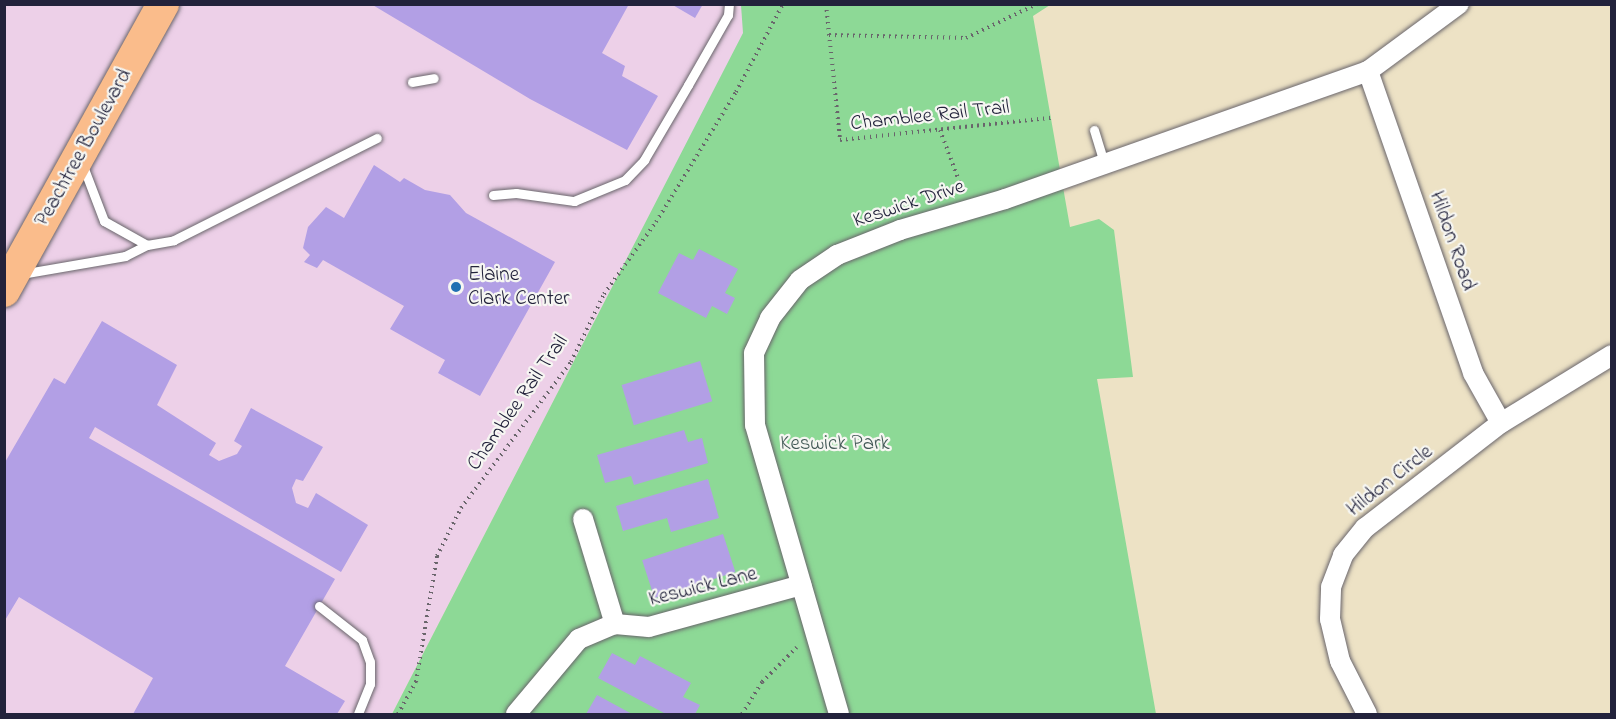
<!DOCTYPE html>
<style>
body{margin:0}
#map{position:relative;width:1616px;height:719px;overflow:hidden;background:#ede2c5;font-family:"Indie Flower",sans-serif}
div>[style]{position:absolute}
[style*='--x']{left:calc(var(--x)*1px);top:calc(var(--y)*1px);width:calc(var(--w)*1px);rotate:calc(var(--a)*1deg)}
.built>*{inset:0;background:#edd0e8}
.green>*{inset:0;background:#8dd996}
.building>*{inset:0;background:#b29fe5;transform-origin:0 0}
.path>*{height:4px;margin-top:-2px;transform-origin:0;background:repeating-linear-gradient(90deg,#69656b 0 1.5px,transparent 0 6px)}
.roads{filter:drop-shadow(0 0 2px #69656b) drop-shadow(0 0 2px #69656b)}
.service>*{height:9px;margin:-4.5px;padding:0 4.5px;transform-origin:4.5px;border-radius:4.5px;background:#fff}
.minor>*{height:20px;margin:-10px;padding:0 10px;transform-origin:10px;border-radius:10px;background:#fff}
.trunk>*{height:32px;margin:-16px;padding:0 16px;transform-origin:16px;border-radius:16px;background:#fabc8b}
.dots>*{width:16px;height:16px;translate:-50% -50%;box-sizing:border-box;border:3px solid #f6f6f2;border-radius:50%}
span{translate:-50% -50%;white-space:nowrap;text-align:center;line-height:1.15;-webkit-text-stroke:4.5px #f6f6f2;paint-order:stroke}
.street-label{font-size:21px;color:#22223b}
.poi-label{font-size:21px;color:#22223b}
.left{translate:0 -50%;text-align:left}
.park-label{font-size:21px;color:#425956}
.frame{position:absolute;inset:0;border:6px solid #22223b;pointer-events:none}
</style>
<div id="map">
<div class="built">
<i style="clip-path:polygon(4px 5px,776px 5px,667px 181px,392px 714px,5px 714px)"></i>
</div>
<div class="green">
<i style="clip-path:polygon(741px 5px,1050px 5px,1033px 16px,1070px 227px,1099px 219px,1114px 230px,1133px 377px,1097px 379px,1156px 714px,392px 714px,743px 33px)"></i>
</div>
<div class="building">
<i style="clip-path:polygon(371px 4px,629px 4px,602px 53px,625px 66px,622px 76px,658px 96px,627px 150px,530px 99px)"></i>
<i style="clip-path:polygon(671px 4px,703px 4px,695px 18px)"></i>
<i style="clip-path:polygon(374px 165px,400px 182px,404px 178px,425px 190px,450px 195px,466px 213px,555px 262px,480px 396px,438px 373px,445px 360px,390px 329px,404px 306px,323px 260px,317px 268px,304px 262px,310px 255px,303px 248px,308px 227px,326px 207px,344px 218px)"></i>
<i style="clip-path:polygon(699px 249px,738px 269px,725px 293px,735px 298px,727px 314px,712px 306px,706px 318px,658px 293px,679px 253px,693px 260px)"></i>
<i style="clip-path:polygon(102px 321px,177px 365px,157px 405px,216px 443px,209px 455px,219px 461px,237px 454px,242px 446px,234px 441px,251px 408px,323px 447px,303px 481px,296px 479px,292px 488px,296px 503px,308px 508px,316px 493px,368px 525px,341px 572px,95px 427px,89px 438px,335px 579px,285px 666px,345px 701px,337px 714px,133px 714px,153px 678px,19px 597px,4px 622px,4px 464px,54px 378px,65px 384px)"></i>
<i style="left:700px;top:361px;width:42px;height:82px;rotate:73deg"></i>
<i style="clip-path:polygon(684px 430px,688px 442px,702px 438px,708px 463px,634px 485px,631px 476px,605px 483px,597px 455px)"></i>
<i style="clip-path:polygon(708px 479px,719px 518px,671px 532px,667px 518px,623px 531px,616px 506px)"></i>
<i style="left:723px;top:534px;width:40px;height:85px;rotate:72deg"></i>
<i style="clip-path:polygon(612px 653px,635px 665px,640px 656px,691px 683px,683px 697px,700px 705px,695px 714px,666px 714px,598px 678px)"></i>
<i style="clip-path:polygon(597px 695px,632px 714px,586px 714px)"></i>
</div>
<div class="path">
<i style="--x:826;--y:4;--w:137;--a:84.1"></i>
<i style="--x:840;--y:140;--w:212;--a:-6"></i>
<i style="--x:829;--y:35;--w:137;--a:1.3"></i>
<i style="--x:966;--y:38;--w:79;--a:-25.6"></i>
<i style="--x:940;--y:130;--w:63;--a:69.6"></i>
<i style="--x:398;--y:714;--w:37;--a:-61"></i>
<i style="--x:416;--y:682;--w:128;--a:-80.5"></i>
<i style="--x:437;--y:556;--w:54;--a:-63.4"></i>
<i style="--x:461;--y:508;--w:183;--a:-53"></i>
<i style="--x:571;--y:362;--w:76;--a:-64.1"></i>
<i style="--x:604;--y:294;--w:89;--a:-54.2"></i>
<i style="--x:656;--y:222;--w:153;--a:-58.4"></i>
<i style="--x:736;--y:92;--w:100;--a:-61.9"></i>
<i style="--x:742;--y:714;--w:38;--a:-58"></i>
<i style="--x:762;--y:682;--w:49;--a:-45"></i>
</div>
<div class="roads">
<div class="service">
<i style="--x:412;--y:82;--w:22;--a:-10"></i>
<i style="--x:1094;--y:130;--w:37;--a:73"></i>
<i style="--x:83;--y:166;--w:59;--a:69.1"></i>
<i style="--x:104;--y:221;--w:49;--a:29.2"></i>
<i style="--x:493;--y:195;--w:23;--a:-5"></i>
<i style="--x:516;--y:193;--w:59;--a:7.9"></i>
<i style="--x:574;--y:201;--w:55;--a:-22.4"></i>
<i style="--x:625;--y:180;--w:28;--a:-46"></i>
<i style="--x:644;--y:160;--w:87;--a:-59.6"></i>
<i style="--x:688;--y:85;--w:81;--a:-60.3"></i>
<i style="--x:728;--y:15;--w:11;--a:-85"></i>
<i style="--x:21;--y:274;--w:106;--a:-9.8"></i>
<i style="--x:125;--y:256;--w:25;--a:-27"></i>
<i style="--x:147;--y:245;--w:27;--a:-10"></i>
<i style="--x:174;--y:240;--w:227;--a:-26.7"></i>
<i style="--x:319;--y:606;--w:55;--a:38.3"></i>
<i style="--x:362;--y:640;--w:23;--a:70"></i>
<i style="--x:370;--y:662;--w:22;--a:90"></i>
<i style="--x:370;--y:684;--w:32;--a:112"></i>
</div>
<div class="minor">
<i style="--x:1368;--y:71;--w:320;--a:70.8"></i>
<i style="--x:1473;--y:373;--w:57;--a:60.8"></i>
<i style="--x:583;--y:519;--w:110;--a:73.1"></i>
<i style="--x:516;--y:714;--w:98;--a:-50"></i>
<i style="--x:579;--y:639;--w:39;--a:-23"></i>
<i style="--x:615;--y:624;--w:34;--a:5"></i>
<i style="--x:649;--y:627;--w:158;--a:-15.4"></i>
<i style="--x:839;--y:714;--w:301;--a:-106.2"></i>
<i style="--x:755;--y:425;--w:72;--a:-90.8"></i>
<i style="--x:754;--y:353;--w:38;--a:-65"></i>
<i style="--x:770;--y:318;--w:48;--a:-51.7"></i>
<i style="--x:800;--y:280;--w:45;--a:-34"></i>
<i style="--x:837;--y:255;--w:68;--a:-21.6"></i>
<i style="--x:900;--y:230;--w:109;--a:-16.4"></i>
<i style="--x:1005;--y:199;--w:385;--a:-19.4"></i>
<i style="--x:1368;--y:71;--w:113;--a:-36.4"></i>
<i style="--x:1367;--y:714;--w:59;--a:-117"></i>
<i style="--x:1340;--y:661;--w:43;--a:-103.4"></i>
<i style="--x:1330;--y:619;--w:32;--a:-88"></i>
<i style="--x:1331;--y:587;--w:34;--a:-69"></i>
<i style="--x:1343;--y:555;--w:35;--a:-51"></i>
<i style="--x:1365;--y:528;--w:172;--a:-37.7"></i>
<i style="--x:1501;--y:423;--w:130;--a:-31.5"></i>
</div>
<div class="trunk">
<i style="--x:4;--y:291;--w:328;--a:-61"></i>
</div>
</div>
<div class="dots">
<i style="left:456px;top:287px;background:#1f6fb2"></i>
</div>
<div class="street-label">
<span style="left:930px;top:116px;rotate:-6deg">Chamblee Rail Trail</span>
<span style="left:84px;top:148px;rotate:-61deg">Peachtree Boulevard</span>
<span style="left:909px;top:204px;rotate:-18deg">Keswick Drive</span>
<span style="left:1452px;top:241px;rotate:71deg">Hildon Road</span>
<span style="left:518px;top:403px;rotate:-55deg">Chamblee Rail Trail</span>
<span style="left:1390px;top:481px;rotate:-38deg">Hildon Circle</span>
<span style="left:703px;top:587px;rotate:-14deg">Keswick Lane</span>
</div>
<div class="poi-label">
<span class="left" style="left:468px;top:287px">Elaine<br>Clark Center</span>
</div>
<div class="park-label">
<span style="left:835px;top:444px">Keswick Park</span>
</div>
<div class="frame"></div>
</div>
